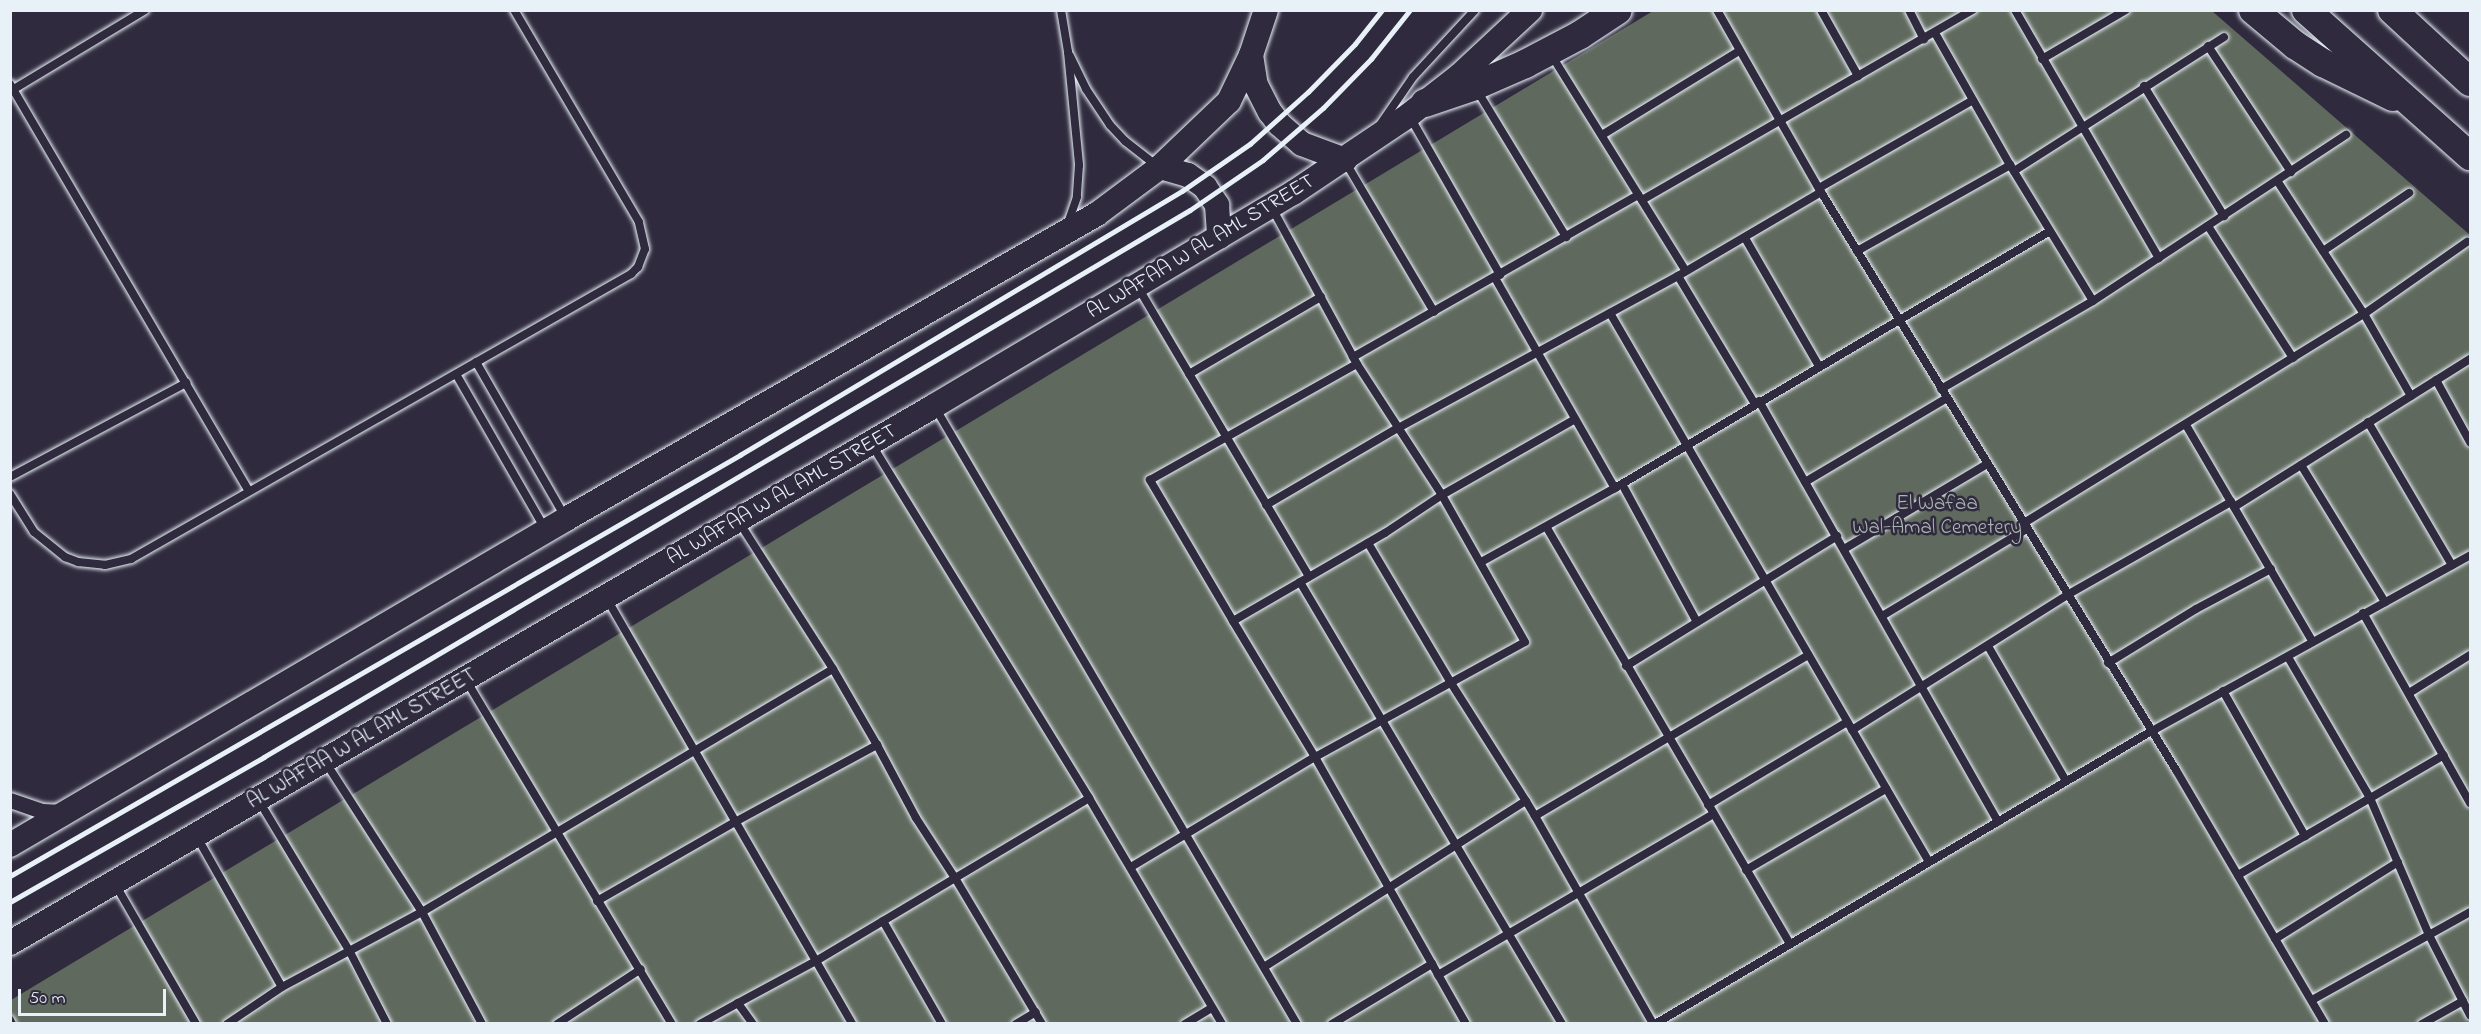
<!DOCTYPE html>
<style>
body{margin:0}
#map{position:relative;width:2481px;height:1034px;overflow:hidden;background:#2f2a3d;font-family:"Indie Flower",sans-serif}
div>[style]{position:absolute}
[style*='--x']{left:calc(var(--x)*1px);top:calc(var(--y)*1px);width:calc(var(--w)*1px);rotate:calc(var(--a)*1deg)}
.green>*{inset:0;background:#60695d}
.roads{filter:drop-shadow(0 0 2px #e8f1f8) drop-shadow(0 0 2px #e8f1f8)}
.lane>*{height:8px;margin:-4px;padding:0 4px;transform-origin:4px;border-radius:4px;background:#2f2a3d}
.street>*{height:15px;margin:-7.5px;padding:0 7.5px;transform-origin:7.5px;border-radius:7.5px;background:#2f2a3d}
.primary>*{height:24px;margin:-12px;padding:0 12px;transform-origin:12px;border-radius:12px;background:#2f2a3d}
.highway>*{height:28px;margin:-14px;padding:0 14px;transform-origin:14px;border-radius:14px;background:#2f2a3d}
.rail>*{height:4.5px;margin:-2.25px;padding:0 2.25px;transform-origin:2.25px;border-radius:2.25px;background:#e8f1f8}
span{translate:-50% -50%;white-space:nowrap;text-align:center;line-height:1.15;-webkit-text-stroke:5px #2f2a3d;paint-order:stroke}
.street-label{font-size:21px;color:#e8f1f8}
.park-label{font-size:21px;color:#abb4b2}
.frame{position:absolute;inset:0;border:12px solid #e8f1f8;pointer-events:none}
.scale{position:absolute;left:18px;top:989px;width:148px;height:27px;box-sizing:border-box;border:3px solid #e8f1f8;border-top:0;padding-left:8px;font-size:18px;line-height:21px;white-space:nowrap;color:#e8f1f8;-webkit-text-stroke:4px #2f2a3d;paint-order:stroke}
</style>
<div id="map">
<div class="green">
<i style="clip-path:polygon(1689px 10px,2212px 11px,2470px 235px,2470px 1023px,11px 1024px,11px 1000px,1653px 11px)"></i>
</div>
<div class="roads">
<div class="lane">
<i style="--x:1061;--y:10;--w:43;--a:80.5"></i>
<i style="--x:1068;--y:52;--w:114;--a:84.4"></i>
<i style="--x:1079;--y:165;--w:32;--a:94"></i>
<i style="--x:1077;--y:197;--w:28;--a:109"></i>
<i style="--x:1717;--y:10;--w:210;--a:60.3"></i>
<i style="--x:1821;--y:192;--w:678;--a:58.44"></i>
<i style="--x:2176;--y:770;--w:294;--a:59.6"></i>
<i style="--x:1821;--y:10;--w:76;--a:60.7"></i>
<i style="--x:1909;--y:10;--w:33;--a:63"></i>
<i style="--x:2015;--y:10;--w:287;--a:59.9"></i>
<i style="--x:1935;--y:33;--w:152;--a:60.4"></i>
<i style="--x:2010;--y:165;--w:159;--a:58.6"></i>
<i style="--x:2208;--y:46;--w:151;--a:56.6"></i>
<i style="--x:1070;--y:56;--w:37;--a:64"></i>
<i style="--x:1086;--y:89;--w:43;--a:56.3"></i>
<i style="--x:1110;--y:125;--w:22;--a:47"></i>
<i style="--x:1125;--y:141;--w:39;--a:38"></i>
<i style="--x:1552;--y:56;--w:253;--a:58.1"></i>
<i style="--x:2042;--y:59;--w:97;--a:-30.3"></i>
<i style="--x:10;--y:84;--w:472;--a:59.6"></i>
<i style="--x:2144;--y:86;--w:153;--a:58.4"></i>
<i style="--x:14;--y:89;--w:153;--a:-31.1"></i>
<i style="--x:1478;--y:92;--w:170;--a:58.7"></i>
<i style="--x:1410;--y:117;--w:182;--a:60.3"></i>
<i style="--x:1380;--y:125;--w:58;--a:-55.5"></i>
<i style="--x:1413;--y:77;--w:91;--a:-47.2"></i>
<i style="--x:1602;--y:135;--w:161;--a:-31.5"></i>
<i style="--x:1346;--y:163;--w:173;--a:59.4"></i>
<i style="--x:2014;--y:171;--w:249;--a:-32.5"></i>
<i style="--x:1819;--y:188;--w:177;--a:-29.7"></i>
<i style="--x:1642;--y:200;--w:382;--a:-29.9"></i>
<i style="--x:2208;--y:226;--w:157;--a:57.2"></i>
<i style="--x:1745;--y:238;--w:148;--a:60"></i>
<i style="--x:1857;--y:251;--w:176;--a:-29.3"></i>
<i style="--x:2323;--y:251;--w:104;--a:-34"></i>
<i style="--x:1678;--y:276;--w:149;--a:59"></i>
<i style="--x:1495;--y:278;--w:242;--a:60.3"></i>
<i style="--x:1139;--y:289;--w:334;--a:59.4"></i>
<i style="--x:1610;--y:313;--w:635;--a:59.84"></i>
<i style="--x:1353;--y:357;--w:328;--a:-29.6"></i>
<i style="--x:476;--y:362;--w:179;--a:60.1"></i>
<i style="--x:456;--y:374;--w:179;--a:60.1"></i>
<i style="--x:1189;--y:374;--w:153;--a:-30.3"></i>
<i style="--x:2436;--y:380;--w:71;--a:61.3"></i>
<i style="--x:1941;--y:389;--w:176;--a:-30.1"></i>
<i style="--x:2093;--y:301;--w:303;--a:-33.3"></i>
<i style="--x:2411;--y:396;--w:95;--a:-119.8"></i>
<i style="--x:2364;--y:314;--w:126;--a:-35"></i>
<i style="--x:1759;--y:401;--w:484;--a:60.4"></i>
<i style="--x:936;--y:409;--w:713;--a:59.59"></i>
<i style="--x:2368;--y:422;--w:166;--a:59.6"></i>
<i style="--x:2186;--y:425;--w:251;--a:59.7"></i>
<i style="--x:872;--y:445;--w:414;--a:58.4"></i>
<i style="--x:1089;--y:798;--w:262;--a:59.5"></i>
<i style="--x:2301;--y:465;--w:161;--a:58.5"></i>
<i style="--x:10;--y:477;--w:200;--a:-28.1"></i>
<i style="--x:1805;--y:482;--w:165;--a:-30.6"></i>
<i style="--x:1622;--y:484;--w:157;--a:61.5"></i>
<i style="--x:10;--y:494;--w:45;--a:57.7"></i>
<i style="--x:34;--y:532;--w:40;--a:39"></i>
<i style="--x:65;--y:557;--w:14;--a:21"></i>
<i style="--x:78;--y:562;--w:27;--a:6"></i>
<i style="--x:105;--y:565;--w:27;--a:-13"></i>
<i style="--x:131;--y:559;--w:576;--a:-29.68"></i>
<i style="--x:631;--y:274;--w:10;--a:-45"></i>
<i style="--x:638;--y:267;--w:19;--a:-69"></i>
<i style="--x:645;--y:249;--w:28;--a:-103"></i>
<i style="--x:639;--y:222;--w:246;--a:-120.5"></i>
<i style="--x:1266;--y:505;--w:153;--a:-30.3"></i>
<i style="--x:1398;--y:428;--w:319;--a:-28.5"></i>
<i style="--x:1678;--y:276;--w:166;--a:-30.4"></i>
<i style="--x:2234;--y:507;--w:279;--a:-32.1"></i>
<i style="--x:739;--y:522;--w:174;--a:57.4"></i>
<i style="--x:833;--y:669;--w:88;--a:59.9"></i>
<i style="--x:877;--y:745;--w:83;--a:61.9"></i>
<i style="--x:916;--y:818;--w:72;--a:57"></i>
<i style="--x:955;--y:878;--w:170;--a:59.2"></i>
<i style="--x:2024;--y:523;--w:399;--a:-31.6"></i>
<i style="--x:2364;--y:314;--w:158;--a:-123.1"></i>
<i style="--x:1547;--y:528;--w:482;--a:59.7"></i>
<i style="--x:1368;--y:543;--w:163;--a:59.3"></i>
<i style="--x:1451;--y:683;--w:140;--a:57.6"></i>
<i style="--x:1844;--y:549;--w:166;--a:-30.7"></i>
<i style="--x:1481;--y:562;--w:153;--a:-28.9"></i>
<i style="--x:1615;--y:488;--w:505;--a:-30.57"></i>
<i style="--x:1300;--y:582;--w:514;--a:59.34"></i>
<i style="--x:607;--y:599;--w:491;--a:60"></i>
<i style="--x:2363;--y:613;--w:218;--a:60.6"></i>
<i style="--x:1882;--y:616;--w:169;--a:-31"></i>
<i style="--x:1233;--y:621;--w:164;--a:-120.5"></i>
<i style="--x:1150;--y:480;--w:237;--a:-29.3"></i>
<i style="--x:1988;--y:646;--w:156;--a:60"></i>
<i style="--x:2288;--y:657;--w:163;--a:59.8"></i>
<i style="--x:2370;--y:798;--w:149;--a:66.7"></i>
<i style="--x:2429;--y:935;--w:90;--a:62.9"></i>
<i style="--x:2108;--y:663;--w:103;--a:-31.5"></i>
<i style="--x:2196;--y:609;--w:85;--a:-28.1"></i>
<i style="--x:1626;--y:666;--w:248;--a:-31.6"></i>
<i style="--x:466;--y:680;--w:401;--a:59.1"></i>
<i style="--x:2223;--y:691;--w:167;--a:60.5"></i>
<i style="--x:2409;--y:693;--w:72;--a:-31.9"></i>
<i style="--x:1852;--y:730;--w:254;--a:-32.1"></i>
<i style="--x:2067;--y:595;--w:189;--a:-29.6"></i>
<i style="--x:326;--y:763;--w:177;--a:57.2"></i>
<i style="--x:422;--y:912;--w:127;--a:61.8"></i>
<i style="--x:259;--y:801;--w:176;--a:58.9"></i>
<i style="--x:350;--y:952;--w:81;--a:62.8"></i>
<i style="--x:1708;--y:805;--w:162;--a:-30.8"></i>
<i style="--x:1535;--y:816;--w:239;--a:60.4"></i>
<i style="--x:197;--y:837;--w:172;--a:60.5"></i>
<i style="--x:1131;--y:867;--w:214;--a:-30.9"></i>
<i style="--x:1315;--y:757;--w:159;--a:-121.1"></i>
<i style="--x:1233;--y:621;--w:176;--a:-30.1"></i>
<i style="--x:1385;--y:533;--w:69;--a:-33.7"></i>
<i style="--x:1442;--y:495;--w:156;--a:-123"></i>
<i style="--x:1357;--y:364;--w:178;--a:-118.6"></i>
<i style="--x:1746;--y:870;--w:162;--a:-30.1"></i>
<i style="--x:2238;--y:875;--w:238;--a:-30.2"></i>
<i style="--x:115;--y:884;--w:162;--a:59.9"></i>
<i style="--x:597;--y:901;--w:159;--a:-29.8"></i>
<i style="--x:735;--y:822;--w:162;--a:-28.5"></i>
<i style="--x:883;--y:921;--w:119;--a:60.2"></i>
<i style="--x:2275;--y:939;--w:145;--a:-32"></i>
<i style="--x:1264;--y:967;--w:310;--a:-32.4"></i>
<i style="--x:1526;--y:801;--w:17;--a:59"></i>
<i style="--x:1535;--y:816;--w:317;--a:-30.5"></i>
<i style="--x:1438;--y:975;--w:319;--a:-30.3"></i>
<i style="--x:2312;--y:1000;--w:181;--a:-29.1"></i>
<i style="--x:10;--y:1020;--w:4;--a:63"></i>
<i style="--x:227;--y:1024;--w:66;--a:-33.9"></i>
<i style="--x:282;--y:987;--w:159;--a:-28.2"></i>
<i style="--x:422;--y:912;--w:477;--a:-30.6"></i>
<i style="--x:557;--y:1024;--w:100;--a:-33.2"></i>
<i style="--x:700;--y:1024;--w:43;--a:-28.9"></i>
<i style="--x:753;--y:1024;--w:26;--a:-126"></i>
<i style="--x:738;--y:1003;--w:89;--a:-28.3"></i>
<i style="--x:816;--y:961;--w:318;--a:-30.8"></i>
<i style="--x:1016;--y:1024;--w:23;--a:-31"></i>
<i style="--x:1185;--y:1024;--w:31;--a:-31"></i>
<i style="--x:1332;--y:1024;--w:117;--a:-31"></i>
<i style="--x:1466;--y:1024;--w:307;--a:-119.5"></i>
<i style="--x:1315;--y:757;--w:239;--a:-28.7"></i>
<i style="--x:1525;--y:642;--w:169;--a:-119.5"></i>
<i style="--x:1442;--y:495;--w:153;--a:-29.7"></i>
<i style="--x:1655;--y:1024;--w:575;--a:-30.54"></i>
<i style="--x:2150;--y:732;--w:366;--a:-28.9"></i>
<i style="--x:2422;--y:1024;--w:47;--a:-29.3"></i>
</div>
<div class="street">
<i style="--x:10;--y:800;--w:34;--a:19"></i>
<i style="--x:42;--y:811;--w:21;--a:3"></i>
</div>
<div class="primary">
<i style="--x:1251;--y:55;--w:30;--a:81"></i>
<i style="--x:1256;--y:85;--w:30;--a:63"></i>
<i style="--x:1270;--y:112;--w:15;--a:53"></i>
<i style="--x:1279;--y:124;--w:30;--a:41"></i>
<i style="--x:1302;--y:144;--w:46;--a:20.4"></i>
<i style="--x:1160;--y:167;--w:29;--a:16"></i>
<i style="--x:1188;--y:175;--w:21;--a:35"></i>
<i style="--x:1205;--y:187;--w:22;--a:56"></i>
<i style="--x:1217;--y:205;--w:32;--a:86"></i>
<i style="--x:10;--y:845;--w:645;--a:-30.38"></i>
<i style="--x:566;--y:519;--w:612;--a:-29.87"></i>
<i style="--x:1097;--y:214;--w:79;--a:-36.7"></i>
<i style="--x:1160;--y:167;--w:95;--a:-43.7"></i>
<i style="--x:1229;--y:101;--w:51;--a:-64.4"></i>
<i style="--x:1251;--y:55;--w:47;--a:-71.6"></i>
<i style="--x:10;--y:943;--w:1069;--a:-30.16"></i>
<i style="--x:934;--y:406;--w:417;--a:-30.7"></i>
<i style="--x:1293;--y:193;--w:140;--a:-33.9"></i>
<i style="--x:1409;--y:115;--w:65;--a:-38.1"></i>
<i style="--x:1460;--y:75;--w:96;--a:-42.9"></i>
</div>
<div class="highway">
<i style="--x:2253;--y:10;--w:55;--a:39.8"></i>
<i style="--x:2295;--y:45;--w:33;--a:33"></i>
<i style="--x:2323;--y:63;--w:78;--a:25.9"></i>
<i style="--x:2306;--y:10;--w:220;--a:41.7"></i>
<i style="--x:2392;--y:10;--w:106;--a:42.7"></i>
<i style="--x:1425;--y:103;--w:53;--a:-18.8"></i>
<i style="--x:1475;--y:86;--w:55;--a:-23.7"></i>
<i style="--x:1525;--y:64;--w:62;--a:-27.8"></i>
<i style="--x:1580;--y:35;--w:45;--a:-33.3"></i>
</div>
</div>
<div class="rail">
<i style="--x:10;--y:876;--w:843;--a:-29.97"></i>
<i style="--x:740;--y:455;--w:515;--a:-30.85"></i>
<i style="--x:1182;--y:191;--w:83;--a:-34.7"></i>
<i style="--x:1250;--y:144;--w:78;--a:-41.9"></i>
<i style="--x:1308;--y:92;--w:67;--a:-45.6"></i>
<i style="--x:1355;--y:44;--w:43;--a:-51.5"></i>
<i style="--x:10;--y:902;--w:292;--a:-29.7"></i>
<i style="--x:264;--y:757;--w:1075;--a:-30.57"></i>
<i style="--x:1190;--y:210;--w:88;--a:-34.4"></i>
<i style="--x:1263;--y:160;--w:79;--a:-40.9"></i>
<i style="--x:1323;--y:108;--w:69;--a:-45.6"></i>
<i style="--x:1371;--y:59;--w:63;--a:-51.5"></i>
</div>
<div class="street-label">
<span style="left:1201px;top:247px;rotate:-31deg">AL WAFAA W AL AML STREET</span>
<span style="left:782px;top:495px;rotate:-30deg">AL WAFAA W AL AML STREET</span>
<span style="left:362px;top:739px;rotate:-30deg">AL WAFAA W AL AML STREET</span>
</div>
<div class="park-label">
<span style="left:1937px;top:516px">El Wafaa<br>Wal-Amal Cemetery</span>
</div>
<div class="frame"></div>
<div class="scale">50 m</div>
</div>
